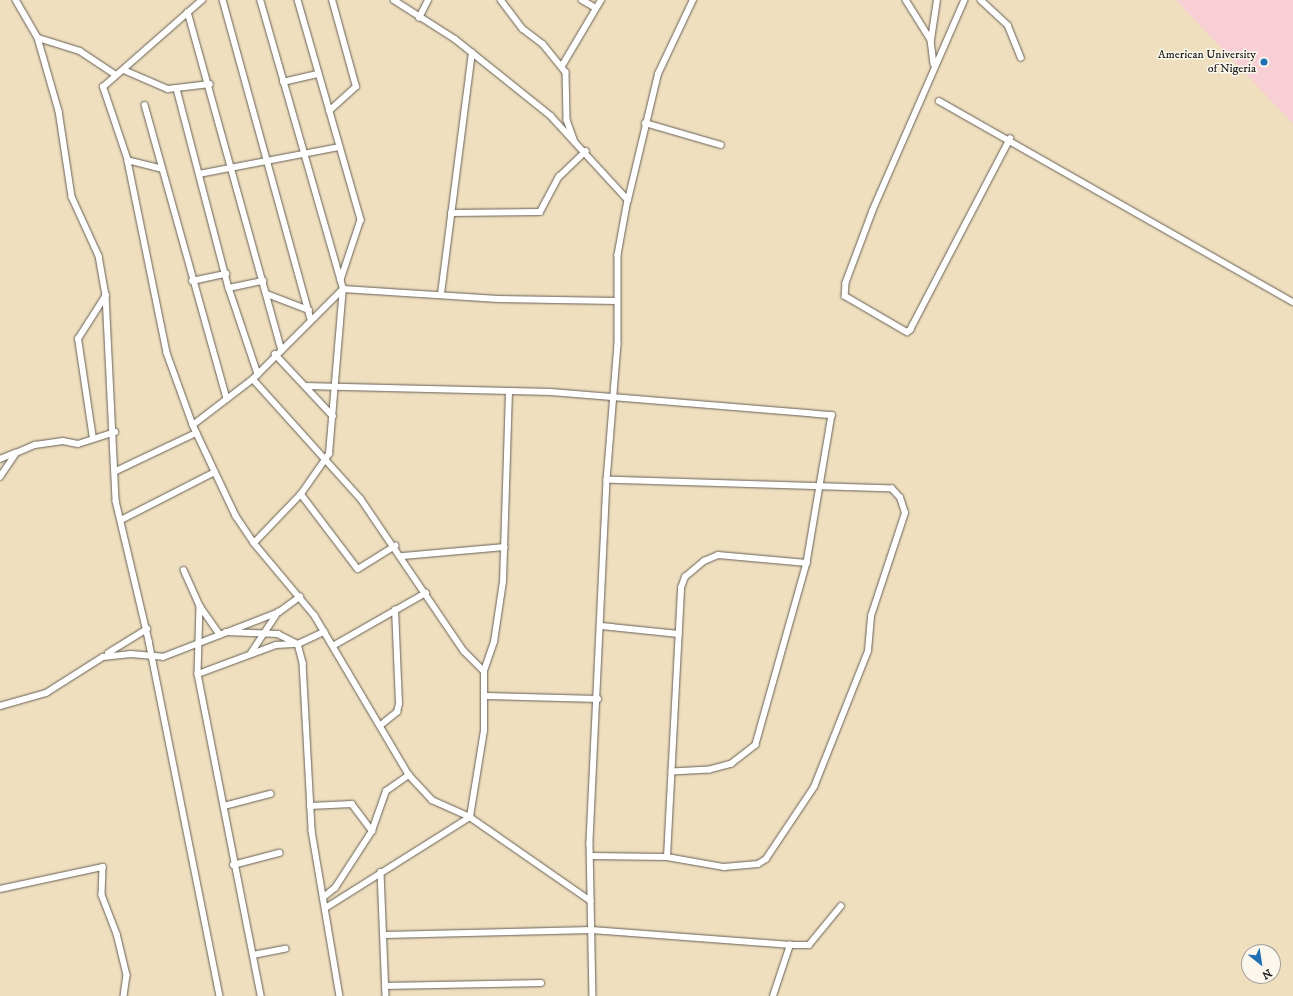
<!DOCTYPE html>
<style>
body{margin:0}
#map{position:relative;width:1293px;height:996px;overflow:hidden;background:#efdfbf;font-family:"IM FELL DW Pica",serif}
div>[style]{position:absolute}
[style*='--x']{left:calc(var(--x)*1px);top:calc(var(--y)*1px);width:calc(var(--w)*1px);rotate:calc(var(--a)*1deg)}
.built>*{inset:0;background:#f7cfd4}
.roads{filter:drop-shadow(0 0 1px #666055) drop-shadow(0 0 1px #666055)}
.street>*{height:5.5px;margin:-2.75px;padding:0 2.75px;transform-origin:2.75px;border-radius:2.75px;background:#fff}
.dots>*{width:11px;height:11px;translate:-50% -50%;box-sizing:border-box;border:2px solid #fbf7ec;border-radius:50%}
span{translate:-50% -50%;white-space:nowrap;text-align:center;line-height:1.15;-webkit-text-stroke:3px #fbf7ec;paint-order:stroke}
.poi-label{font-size:12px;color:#1c1c1c}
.right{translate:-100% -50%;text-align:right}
.north{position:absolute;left:1241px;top:944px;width:40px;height:40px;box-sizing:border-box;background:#fbf7ec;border:1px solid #a29f99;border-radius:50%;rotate:150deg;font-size:11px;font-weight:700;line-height:16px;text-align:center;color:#1c1c1c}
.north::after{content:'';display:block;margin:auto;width:14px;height:18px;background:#1f6fb2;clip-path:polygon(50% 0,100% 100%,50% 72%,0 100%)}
</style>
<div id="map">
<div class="built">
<i style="clip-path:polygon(1176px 0,1293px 0,1293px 124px)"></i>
</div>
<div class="roads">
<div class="street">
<i style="--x:16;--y:0;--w:44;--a:59.9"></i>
<i style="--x:38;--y:38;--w:76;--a:74"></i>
<i style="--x:59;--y:111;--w:87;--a:81.4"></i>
<i style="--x:72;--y:197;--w:65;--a:65.4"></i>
<i style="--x:99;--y:256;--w:40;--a:80"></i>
<i style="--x:106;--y:295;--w:206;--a:87.2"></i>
<i style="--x:116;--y:501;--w:144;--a:76.7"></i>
<i style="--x:149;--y:641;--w:362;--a:78.7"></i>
<i style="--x:223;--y:0;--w:331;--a:74.6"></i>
<i style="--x:298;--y:0;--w:229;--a:74"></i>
<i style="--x:361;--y:220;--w:63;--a:108.4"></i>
<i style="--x:394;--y:0;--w:72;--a:32.6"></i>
<i style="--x:455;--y:39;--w:123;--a:38.7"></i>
<i style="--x:551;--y:116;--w:114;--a:47.5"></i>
<i style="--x:628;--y:200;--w:56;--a:100.3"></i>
<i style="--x:618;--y:255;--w:89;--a:90"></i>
<i style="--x:618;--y:344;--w:136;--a:94.6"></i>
<i style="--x:607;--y:480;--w:364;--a:92.7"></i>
<i style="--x:590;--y:844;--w:152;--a:88.9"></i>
<i style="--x:501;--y:0;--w:36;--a:53"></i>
<i style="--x:523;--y:29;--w:25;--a:37"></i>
<i style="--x:543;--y:44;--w:36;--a:51"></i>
<i style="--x:566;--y:72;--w:48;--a:88.8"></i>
<i style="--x:567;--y:120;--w:23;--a:70"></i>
<i style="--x:582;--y:0;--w:16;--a:30"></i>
<i style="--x:906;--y:0;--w:47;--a:58"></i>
<i style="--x:931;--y:40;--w:24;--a:83"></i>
<i style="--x:965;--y:0;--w:230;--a:113.6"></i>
<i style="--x:873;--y:211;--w:77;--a:110.6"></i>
<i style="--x:846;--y:283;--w:13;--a:94"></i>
<i style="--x:845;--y:296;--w:72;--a:30.1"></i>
<i style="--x:907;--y:332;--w:4;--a:-34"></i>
<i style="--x:910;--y:330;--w:216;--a:-62.4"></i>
<i style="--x:981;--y:0;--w:37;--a:43"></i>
<i style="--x:1008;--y:25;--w:35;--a:68"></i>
<i style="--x:188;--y:12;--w:349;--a:74.5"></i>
<i style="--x:419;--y:18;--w:20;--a:-63"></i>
<i style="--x:38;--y:38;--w:44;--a:17.2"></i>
<i style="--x:80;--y:51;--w:43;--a:33.7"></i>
<i style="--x:931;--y:40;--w:40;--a:-81.5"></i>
<i style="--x:562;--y:66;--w:77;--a:-59.4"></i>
<i style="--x:124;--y:70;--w:48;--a:23.4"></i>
<i style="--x:168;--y:89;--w:42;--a:-6.8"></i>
<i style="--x:283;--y:82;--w:36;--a:-13"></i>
<i style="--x:177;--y:89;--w:206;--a:75.4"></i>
<i style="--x:229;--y:288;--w:91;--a:71.4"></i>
<i style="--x:939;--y:101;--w:407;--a:29.6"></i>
<i style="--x:145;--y:105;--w:305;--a:74.4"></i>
<i style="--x:329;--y:111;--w:36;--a:-42"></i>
<i style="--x:356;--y:87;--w:90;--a:-105.4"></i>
<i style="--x:645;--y:123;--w:79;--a:16.1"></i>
<i style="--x:128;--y:161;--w:196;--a:78.5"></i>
<i style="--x:167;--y:353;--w:77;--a:70.1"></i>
<i style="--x:193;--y:425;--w:101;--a:64.7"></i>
<i style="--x:236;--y:516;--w:32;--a:56"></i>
<i style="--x:254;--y:543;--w:95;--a:50.1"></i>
<i style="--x:315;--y:616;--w:185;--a:59.4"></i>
<i style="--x:409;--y:775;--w:34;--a:47"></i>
<i style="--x:432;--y:800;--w:42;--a:24.1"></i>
<i style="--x:470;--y:817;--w:147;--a:34.8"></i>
<i style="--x:161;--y:169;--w:34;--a:-166"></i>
<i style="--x:128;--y:161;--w:78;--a:-108.7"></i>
<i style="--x:103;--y:87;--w:132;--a:-41.3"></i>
<i style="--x:199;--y:174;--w:143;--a:-10.9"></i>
<i style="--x:628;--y:200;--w:130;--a:-76.6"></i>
<i style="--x:658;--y:74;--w:82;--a:-64.7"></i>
<i style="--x:451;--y:213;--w:89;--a:-0.6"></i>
<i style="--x:540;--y:212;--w:40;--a:-62"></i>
<i style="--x:559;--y:177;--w:37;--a:-44"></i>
<i style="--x:192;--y:281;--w:35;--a:-12"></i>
<i style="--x:229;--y:288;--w:35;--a:-12"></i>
<i style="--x:267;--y:294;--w:45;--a:20.9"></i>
<i style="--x:441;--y:294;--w:243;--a:-82.7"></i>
<i style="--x:275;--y:354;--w:85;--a:46.9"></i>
<i style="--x:253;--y:379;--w:161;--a:48"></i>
<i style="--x:361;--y:499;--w:184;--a:55.9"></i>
<i style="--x:464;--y:651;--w:28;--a:45"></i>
<i style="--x:305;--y:386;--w:246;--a:1.4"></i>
<i style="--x:551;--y:392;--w:282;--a:4.7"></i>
<i style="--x:832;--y:415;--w:150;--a:99.6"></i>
<i style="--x:807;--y:563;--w:189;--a:105.7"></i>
<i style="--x:756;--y:745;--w:31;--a:142"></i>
<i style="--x:732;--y:764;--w:23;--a:165"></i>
<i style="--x:710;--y:770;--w:38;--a:177"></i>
<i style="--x:193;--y:425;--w:76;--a:-37.5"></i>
<i style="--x:253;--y:379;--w:127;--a:-45"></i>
<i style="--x:343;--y:289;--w:155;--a:3.7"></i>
<i style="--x:498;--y:299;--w:118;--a:1"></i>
<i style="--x:93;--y:439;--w:101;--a:-98.5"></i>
<i style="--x:78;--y:339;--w:52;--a:-57.5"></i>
<i style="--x:0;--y:459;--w:16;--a:-22"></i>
<i style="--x:116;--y:471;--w:89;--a:-25.4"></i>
<i style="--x:0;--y:477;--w:29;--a:-56"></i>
<i style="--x:16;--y:453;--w:21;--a:-23"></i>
<i style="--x:35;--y:445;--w:28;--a:-8"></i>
<i style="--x:63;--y:441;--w:15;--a:11"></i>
<i style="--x:78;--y:444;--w:39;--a:-18"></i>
<i style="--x:301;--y:494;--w:94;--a:52.8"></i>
<i style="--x:358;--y:569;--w:44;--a:-31.9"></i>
<i style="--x:121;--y:520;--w:103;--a:-27.1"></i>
<i style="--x:254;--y:543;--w:68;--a:-46.2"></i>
<i style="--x:301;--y:494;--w:49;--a:-55"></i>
<i style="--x:329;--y:454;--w:166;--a:-85.2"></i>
<i style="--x:343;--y:289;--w:301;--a:-106"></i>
<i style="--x:403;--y:556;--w:102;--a:-5"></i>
<i style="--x:184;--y:570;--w:39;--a:66"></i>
<i style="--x:200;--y:606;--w:35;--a:55"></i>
<i style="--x:200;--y:606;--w:68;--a:91.7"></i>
<i style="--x:198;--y:674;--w:328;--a:78.9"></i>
<i style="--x:602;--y:626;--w:77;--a:5.9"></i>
<i style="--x:226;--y:632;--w:52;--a:2.2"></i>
<i style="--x:278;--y:634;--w:22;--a:27"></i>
<i style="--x:298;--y:644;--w:20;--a:75"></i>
<i style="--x:303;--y:663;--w:168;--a:86.9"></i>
<i style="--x:312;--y:831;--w:167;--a:80.4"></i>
<i style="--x:333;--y:646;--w:107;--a:-29.7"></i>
<i style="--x:108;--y:653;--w:46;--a:-31.6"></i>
<i style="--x:251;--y:653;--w:49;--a:-56.6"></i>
<i style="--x:198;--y:674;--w:83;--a:-20.4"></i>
<i style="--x:276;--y:645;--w:22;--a:-3"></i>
<i style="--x:298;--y:644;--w:29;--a:-25"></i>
<i style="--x:487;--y:696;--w:111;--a:1.5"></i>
<i style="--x:0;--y:706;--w:48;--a:-15.8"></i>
<i style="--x:46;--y:693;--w:67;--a:-32.3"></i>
<i style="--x:103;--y:657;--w:28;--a:-6"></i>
<i style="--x:131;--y:654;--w:32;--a:5"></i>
<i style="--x:163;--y:657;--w:124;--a:-21.2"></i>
<i style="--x:279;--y:612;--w:26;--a:-36"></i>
<i style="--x:381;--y:725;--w:21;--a:-39"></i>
<i style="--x:397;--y:712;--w:8;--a:-76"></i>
<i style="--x:399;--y:704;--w:94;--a:-92.4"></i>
<i style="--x:224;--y:806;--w:48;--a:-14.6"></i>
<i style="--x:310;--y:806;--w:42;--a:-2.7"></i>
<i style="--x:352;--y:804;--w:34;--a:53"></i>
<i style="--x:591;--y:856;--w:76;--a:0.8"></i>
<i style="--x:667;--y:857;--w:58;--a:10"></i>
<i style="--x:724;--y:867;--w:34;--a:-5"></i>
<i style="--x:758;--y:864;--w:9;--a:-32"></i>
<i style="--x:766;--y:859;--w:87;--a:-56.3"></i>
<i style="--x:814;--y:787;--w:146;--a:-68.3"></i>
<i style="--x:868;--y:651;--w:35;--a:-85"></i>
<i style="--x:871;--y:616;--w:108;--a:-71.7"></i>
<i style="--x:905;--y:513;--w:16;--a:-108"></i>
<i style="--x:900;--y:498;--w:12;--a:-132"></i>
<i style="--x:892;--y:489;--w:285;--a:-178.2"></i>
<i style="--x:667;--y:857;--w:269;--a:-87"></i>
<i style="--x:681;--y:588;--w:12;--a:-70"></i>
<i style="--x:685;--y:577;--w:25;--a:-40"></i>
<i style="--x:704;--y:561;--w:15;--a:-23"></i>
<i style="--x:718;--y:555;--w:89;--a:5.1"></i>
<i style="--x:233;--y:865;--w:48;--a:-14.6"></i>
<i style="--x:381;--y:872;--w:124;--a:87.7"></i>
<i style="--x:0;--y:889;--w:105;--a:-12.1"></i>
<i style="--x:103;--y:867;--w:28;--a:92"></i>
<i style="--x:102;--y:895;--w:42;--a:69"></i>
<i style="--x:117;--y:934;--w:42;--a:76.3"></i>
<i style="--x:127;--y:975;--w:21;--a:98"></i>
<i style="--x:325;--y:896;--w:13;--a:-39"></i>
<i style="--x:335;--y:888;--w:68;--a:-57"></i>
<i style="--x:372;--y:831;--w:42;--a:-70.7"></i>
<i style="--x:386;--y:791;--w:28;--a:-35"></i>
<i style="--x:327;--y:907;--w:169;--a:-32.2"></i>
<i style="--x:470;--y:817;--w:87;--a:-80.8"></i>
<i style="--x:484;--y:731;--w:60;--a:-90"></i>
<i style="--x:484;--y:671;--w:31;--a:-71"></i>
<i style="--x:494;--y:642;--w:61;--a:-81.5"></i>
<i style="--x:503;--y:582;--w:189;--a:-88.2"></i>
<i style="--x:385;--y:935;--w:207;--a:-1.4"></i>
<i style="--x:592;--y:930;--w:199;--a:4.3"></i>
<i style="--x:253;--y:955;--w:33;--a:-11"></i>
<i style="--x:386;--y:986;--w:155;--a:-1.1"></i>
<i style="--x:773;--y:996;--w:54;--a:-71.6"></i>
<i style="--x:790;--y:945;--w:19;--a:0"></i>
<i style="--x:809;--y:945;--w:50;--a:-50.6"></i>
</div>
</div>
<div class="dots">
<i style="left:1264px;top:62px;background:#1f6fb2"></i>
</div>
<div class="poi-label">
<span class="right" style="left:1256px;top:62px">American University<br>of Nigeria</span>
</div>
<div class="north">N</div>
</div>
